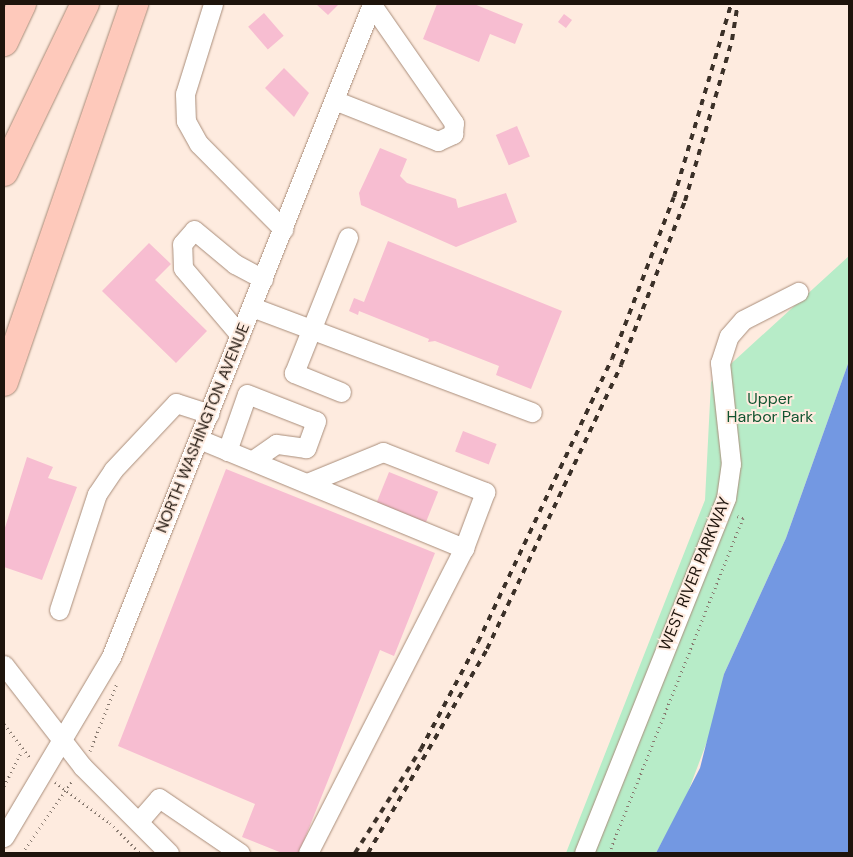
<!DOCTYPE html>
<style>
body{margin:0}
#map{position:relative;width:853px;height:857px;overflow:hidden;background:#feebdf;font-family:"DM Sans",sans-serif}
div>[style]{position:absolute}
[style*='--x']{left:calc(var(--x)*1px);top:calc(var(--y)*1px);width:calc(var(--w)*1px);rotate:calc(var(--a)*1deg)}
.green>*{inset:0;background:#b7ecc8}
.water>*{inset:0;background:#7398e2}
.building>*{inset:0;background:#f7bdd1;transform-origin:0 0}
.path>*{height:3px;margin-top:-1.5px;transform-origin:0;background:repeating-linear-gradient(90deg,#887a70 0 1px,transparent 0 5px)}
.roads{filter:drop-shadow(0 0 1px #a98d7a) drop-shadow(0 0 1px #a98d7a)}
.minor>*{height:19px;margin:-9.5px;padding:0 9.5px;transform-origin:9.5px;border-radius:9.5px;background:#fff}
.highway>*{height:28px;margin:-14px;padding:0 14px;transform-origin:14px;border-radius:14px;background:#fec9bb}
.rail>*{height:4px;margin-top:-2px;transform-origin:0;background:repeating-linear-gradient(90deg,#3b3028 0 6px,transparent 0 12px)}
span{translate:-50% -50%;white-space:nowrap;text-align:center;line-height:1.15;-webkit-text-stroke:4px #feebdf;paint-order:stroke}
.park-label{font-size:16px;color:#115430}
.street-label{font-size:16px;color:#1e140c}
.frame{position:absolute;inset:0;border:5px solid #1e140c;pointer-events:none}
</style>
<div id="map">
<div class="green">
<i style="clip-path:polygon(849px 256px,849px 361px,786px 538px,724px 674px,717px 715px,685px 800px,656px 853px,566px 853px,705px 500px,711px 382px)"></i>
</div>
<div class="water">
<i style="clip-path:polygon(849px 361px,849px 853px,656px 853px,700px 768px,724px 674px,786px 538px)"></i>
</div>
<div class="building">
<i style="clip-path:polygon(316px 4px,339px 4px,328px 15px)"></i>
<i style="clip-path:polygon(437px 4px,474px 4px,523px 24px,515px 44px,490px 34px,479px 62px,423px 39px)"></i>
<i style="left:264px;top:13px;width:30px;height:21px;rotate:49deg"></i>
<i style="left:564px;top:14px;width:10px;height:10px;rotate:37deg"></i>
<i style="clip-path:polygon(284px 68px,309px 93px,294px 117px,265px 88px)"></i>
<i style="left:517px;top:126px;width:33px;height:23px;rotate:67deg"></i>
<i style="clip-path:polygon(380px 148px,407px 159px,400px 176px,407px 183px,456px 199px,458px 208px,506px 193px,517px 222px,456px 247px,361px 205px,359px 193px)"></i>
<i style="clip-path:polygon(388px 241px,562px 311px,531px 389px,496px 375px,499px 366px,435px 341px,428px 342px,429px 339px,359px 311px,358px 315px,349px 311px,354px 298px,364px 302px)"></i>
<i style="clip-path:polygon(149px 243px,171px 264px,155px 280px,207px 331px,176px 363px,102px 291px)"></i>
<i style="left:463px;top:431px;width:36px;height:22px;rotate:21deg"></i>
<i style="clip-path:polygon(27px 457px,53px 467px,48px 478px,77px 487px,42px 580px,4px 567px,4px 531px)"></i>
<i style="clip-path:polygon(226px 469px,435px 553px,394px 656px,380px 650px,299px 853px,282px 853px,242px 837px,255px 804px,118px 746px)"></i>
<i style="left:389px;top:472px;width:53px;height:34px;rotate:22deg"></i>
</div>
<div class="path">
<i style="--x:4;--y:724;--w:44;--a:52.4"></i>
<i style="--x:90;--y:751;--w:73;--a:-68.3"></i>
<i style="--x:55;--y:782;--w:69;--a:36.7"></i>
<i style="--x:110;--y:823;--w:42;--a:45"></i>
<i style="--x:4;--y:786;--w:39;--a:-63"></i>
<i style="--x:22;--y:853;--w:89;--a:-55.1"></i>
<i style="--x:609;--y:853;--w:361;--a:-68.2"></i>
<i style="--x:743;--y:518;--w:6;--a:-162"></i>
</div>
<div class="roads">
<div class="minor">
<i style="--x:213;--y:4;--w:94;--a:107.3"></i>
<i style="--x:185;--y:94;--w:27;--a:88"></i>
<i style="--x:186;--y:121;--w:26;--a:61"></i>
<i style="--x:199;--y:144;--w:120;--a:45.3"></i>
<i style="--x:334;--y:100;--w:112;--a:21.5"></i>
<i style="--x:438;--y:141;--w:17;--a:-25"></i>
<i style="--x:453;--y:134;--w:11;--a:-85"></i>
<i style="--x:454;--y:123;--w:144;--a:-124.8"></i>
<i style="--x:252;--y:307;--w:299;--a:20.6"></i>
<i style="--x:240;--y:335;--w:88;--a:-130.4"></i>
<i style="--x:183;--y:268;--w:24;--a:-92"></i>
<i style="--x:182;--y:244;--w:18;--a:-49"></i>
<i style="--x:194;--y:230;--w:53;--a:39.7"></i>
<i style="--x:235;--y:264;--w:32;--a:28"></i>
<i style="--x:341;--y:392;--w:51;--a:-158"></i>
<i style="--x:294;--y:373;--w:146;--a:-68.3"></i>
<i style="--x:199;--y:439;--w:287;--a:22.4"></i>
<i style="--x:464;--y:548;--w:343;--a:117.1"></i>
<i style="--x:227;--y:451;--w:60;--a:-70.7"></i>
<i style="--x:247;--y:394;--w:74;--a:21.4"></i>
<i style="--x:316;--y:421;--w:29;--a:110"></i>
<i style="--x:306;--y:448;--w:30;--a:-172"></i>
<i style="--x:276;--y:444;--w:29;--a:145"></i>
<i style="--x:307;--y:483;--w:82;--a:-22.2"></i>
<i style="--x:383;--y:452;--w:110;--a:21.4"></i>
<i style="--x:485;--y:492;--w:60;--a:110.6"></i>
<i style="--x:59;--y:610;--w:122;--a:-71.9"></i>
<i style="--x:97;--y:494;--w:29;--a:-56"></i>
<i style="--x:113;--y:470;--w:92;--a:-46.8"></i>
<i style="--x:176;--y:403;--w:35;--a:18"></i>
<i style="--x:4;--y:665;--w:128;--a:52.3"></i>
<i style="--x:82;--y:766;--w:123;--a:45"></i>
<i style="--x:139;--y:821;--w:30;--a:-49"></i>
<i style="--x:159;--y:798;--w:98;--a:34.2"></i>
<i style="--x:4;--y:837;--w:209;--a:-59.3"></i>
<i style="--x:111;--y:657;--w:703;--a:-68.21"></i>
<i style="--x:584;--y:853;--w:382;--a:-68.2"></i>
<i style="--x:726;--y:498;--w:34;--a:-82"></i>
<i style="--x:731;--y:464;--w:102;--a:-96.2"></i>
<i style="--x:720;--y:363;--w:28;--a:-72"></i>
<i style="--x:729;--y:336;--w:21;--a:-49"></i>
<i style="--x:743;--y:320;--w:62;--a:-27"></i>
</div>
<div class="highway">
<i style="--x:4;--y:42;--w:42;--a:-64.7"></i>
<i style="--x:4;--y:172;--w:187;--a:-64.3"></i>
<i style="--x:4;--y:382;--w:400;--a:-71"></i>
</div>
</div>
<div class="rail">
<i style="--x:355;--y:853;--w:123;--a:-57.6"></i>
<i style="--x:421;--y:749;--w:121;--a:-62"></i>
<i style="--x:478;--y:642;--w:313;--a:-64.7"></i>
<i style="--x:612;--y:359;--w:173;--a:-69.1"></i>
<i style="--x:674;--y:197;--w:201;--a:-73.5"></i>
<i style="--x:368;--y:853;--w:236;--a:-59.7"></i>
<i style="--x:487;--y:649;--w:314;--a:-64.7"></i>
<i style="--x:621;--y:365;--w:176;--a:-68.7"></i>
<i style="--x:685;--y:201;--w:168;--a:-73.7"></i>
<i style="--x:732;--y:40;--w:36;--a:-81"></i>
</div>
<div class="park-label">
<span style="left:770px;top:408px">Upper<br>Harbor Park</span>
</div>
<div class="street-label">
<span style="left:203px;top:428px;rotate:-68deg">NORTH WASHINGTON AVENUE</span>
<span style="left:695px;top:574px;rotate:-68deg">WEST RIVER PARKWAY</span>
</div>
<div class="frame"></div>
</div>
